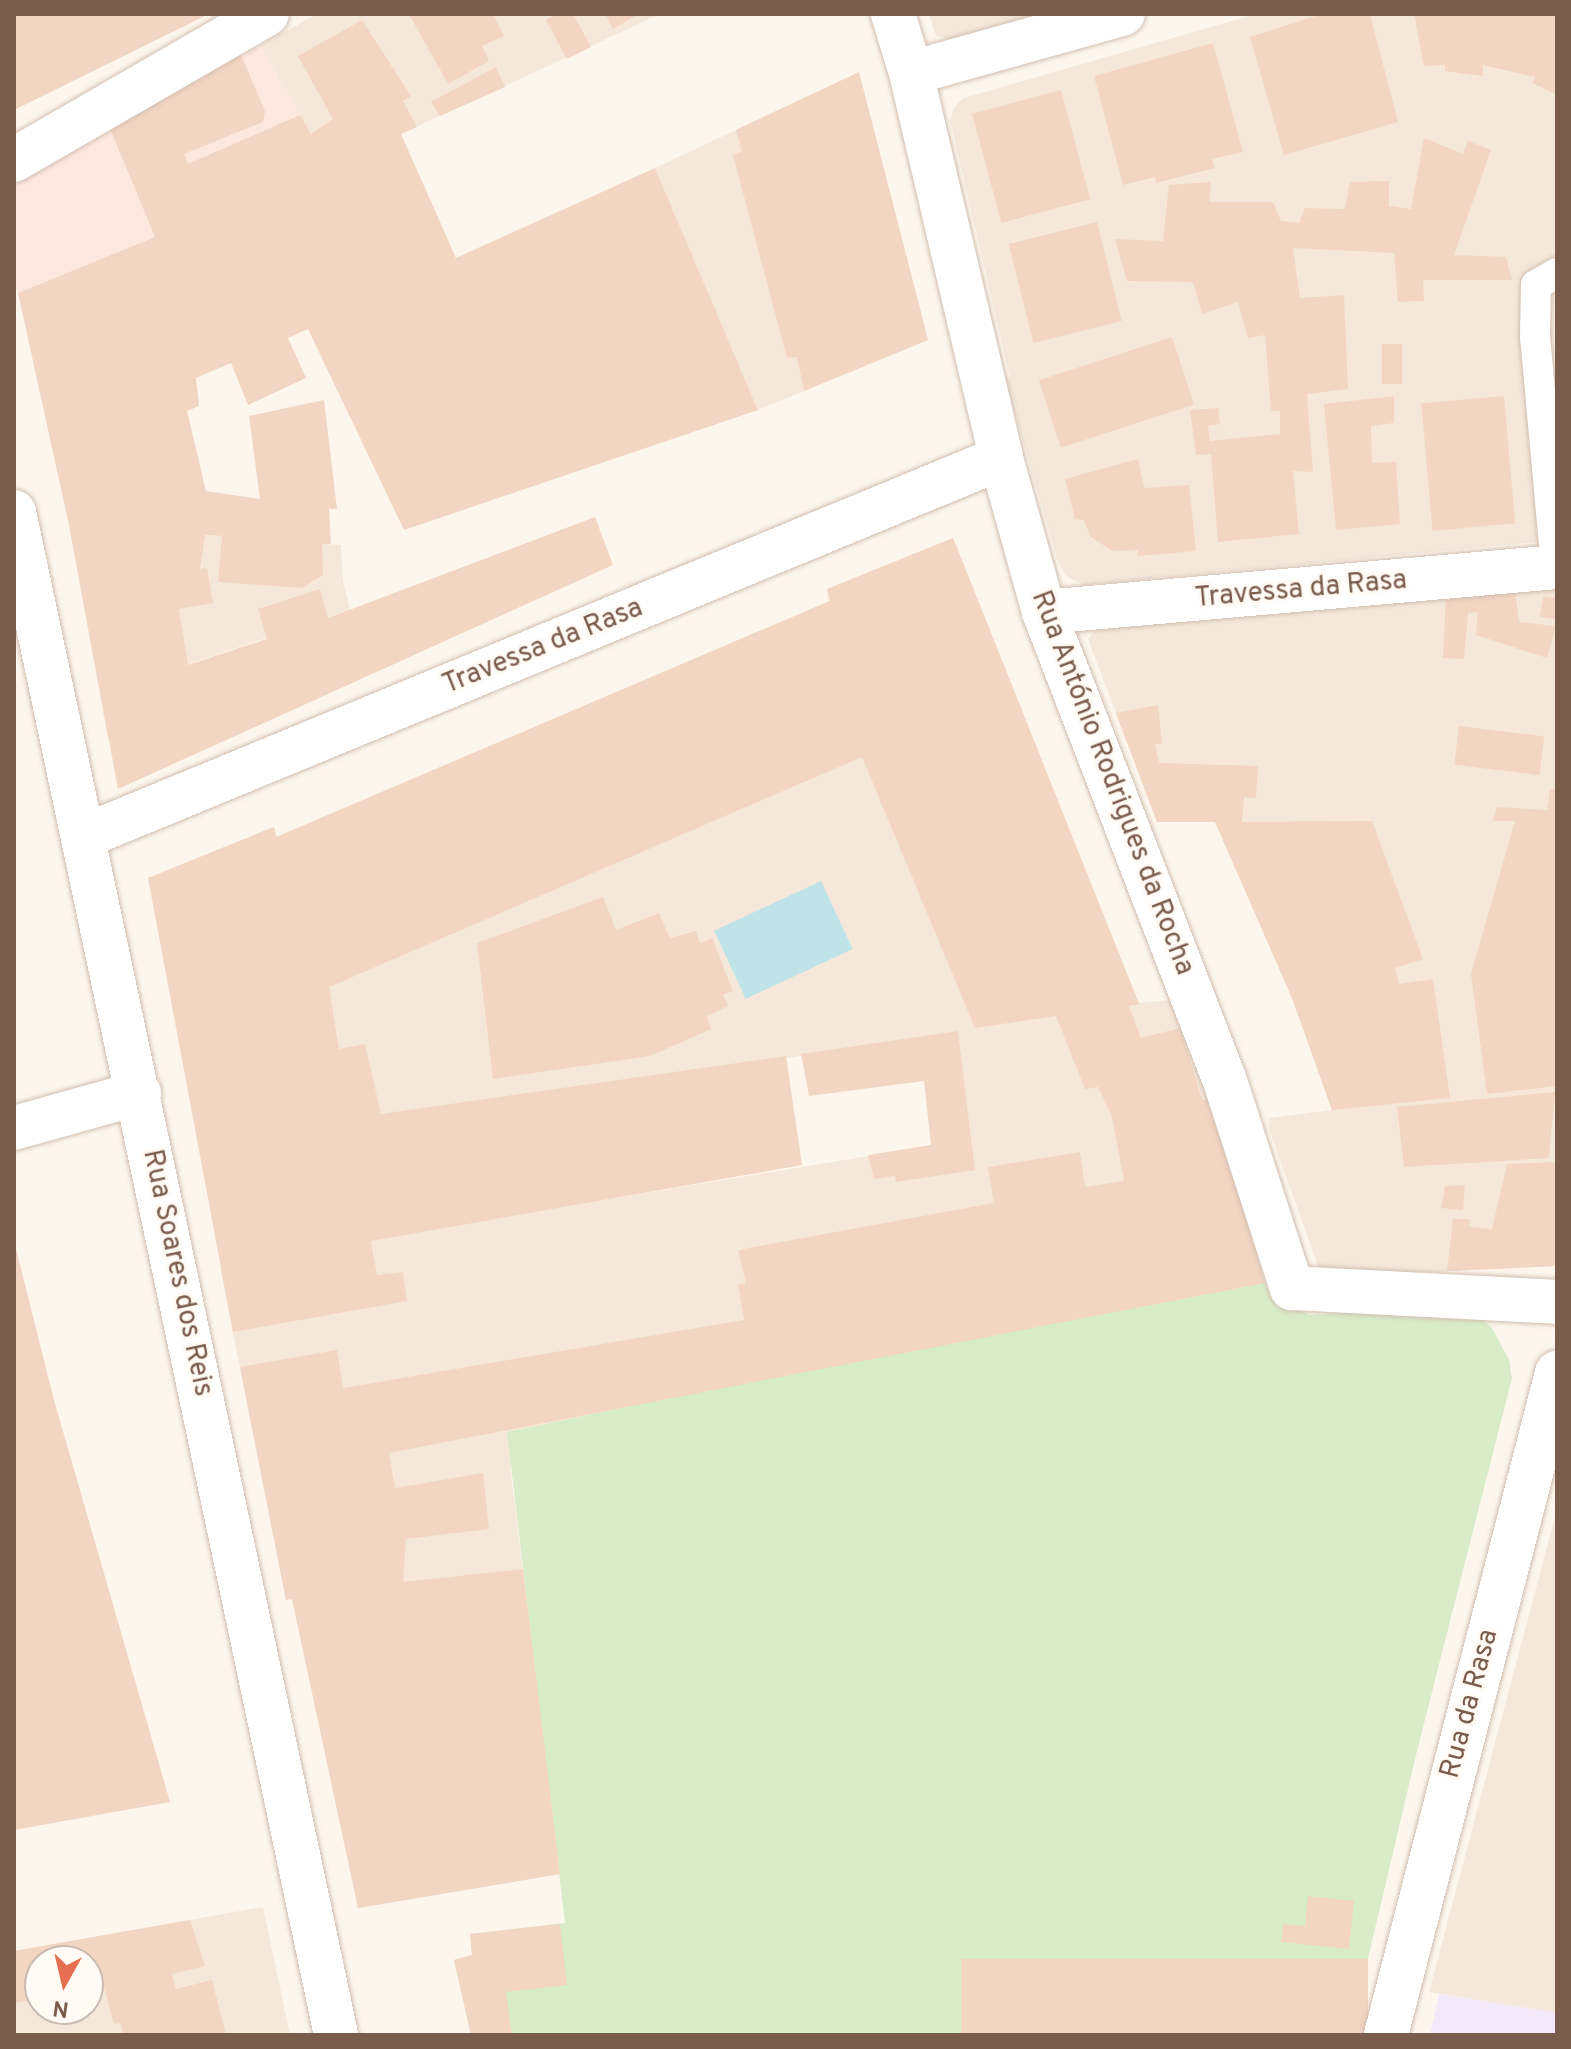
<!DOCTYPE html>
<meta charset="utf-8">
<style>
body{margin:0}
#map{position:relative;width:1571px;height:2049px;overflow:hidden;background:#fdf6ec;font-family:Overpass,sans-serif}
div>[style]{position:absolute}
[style*='--x']{left:calc(var(--x)*1px);top:calc(var(--y)*1px);width:calc(var(--w)*1px);rotate:calc(var(--a)*1deg)}
.residential>*{inset:0;background:#f5e8da}
.commercial>*{inset:0;background:#fde8e0}
.education>*{inset:0;background:#f3e8fa}
.green>*{inset:0;background:#d8ecc9}
.water>*{inset:0;background:#bfe3e8;transform-origin:0 0}
.building>*{inset:0;background:#f3d5c3;transform-origin:0 0}
.roads{filter:drop-shadow(0 0 2px #d1beb0) drop-shadow(0 0 2px #d1beb0)}
.service>*{height:30px;margin:-15px;padding:0 15px;transform-origin:15px;border-radius:15px;background:#fff}
.pedestrian>*{height:44px;margin:-22px;padding:0 22px;transform-origin:22px;border-radius:22px;background:#fff}
.minor>*{height:44px;margin:-22px;padding:0 22px;transform-origin:22px;border-radius:22px;background:#fff}
.tertiary>*{height:44px;margin:-22px;padding:0 22px;transform-origin:22px;border-radius:22px;background:#fff}
.secondary>*{height:44px;margin:-22px;padding:0 22px;transform-origin:22px;border-radius:22px;background:#fff}
span{translate:-50% -50%;white-space:nowrap;text-align:center;line-height:1.15;-webkit-text-stroke:6px #fffaf3;paint-order:stroke}
.street-label{font-size:28px;color:#7a5c4d}
.frame{position:absolute;inset:0;border:16px solid #7a5c4d;pointer-events:none}
.north{position:absolute;left:24px;top:1945px;width:80px;height:80px;box-sizing:border-box;background:#fffaf3;border:2px solid #cabbb1;border-radius:50%;rotate:188deg;font-size:22px;font-weight:700;line-height:32px;text-align:center;color:#7a5c4d}
.north::after{content:'';display:block;margin:auto;width:28px;height:36px;background:#e76f51;clip-path:polygon(50% 0,100% 100%,50% 72%,0 100%)}
</style>
<div id="map">
<div class="residential">
<i style="clip-path:polygon(317px 14px,660px 14px,330px 167px,260px 46px)"></i>
<i style="clip-path:polygon(929px 14px,1044px 14px,952px 40px,936px 36px)"></i>
<i style="clip-path:polygon(1256px 14px,1557px 14px,1557px 540px,1083px 585px,1066px 576px,1058px 562px,1005px 378px,1010px 377px,950px 120px,955px 106px,964px 98px)"></i>
<i style="clip-path:polygon(859px 72px,928px 340px,758px 410px,655px 168px)"></i>
<i style="clip-path:polygon(69px 525px,341px 545px,343px 580px,350px 610px,189px 664px,195px 709px,108px 740px)"></i>
<i style="clip-path:polygon(953px 538px,1139px 1003px,1181px 999px,1265px 1283px,1102px 1314px,510px 1466px,560px 1874px,358px 1908px,292px 1599px,286px 1600px,220px 1268px,380px 1237px,971px 1139px,958px 1032px,377px 1120px,148px 878px,274px 827px,277px 837px,829px 601px,827px 589px)"></i>
<i style="clip-path:polygon(1557px 587px,1557px 1266px,1322px 1277px,1269px 1129px,1270px 1118px,1332px 1110px,1292px 998px,1215px 822px,1157px 822px,1088px 639px,1096px 630px)"></i>
<i style="clip-path:polygon(1557px 1509px,1557px 2013px,1429px 1992px)"></i>
<i style="clip-path:polygon(evenodd,263px 1907px,290px 2035px,14px 2035px,14px 1951px,263px 1907px,40px 1961px,88px 1961px,88px 2009px,40px 2009px,40px 1961px)"></i>
</div>
<div class="commercial">
<i style="clip-path:polygon(260px 46px,330px 167px,18px 293px,14px 278px,16px 176px)"></i>
</div>
<div class="education">
<i style="clip-path:polygon(1439px 1994px,1557px 2013px,1557px 2035px,1430px 2035px)"></i>
</div>
<div class="green">
<i style="clip-path:polygon(1265px 1283px,1270px 1294px,1309px 1315px,1389px 1310px,1473px 1311px,1492px 1328px,1509px 1360px,1512px 1378px,1416px 1755px,1350px 2035px,471px 2035px,454px 1960px,472px 1955px,470px 1934px,565px 1923px,507px 1432px,756px 1380px)"></i>
</div>
<div class="water">
<i style="left:821px;top:881px;width:75px;height:118px;rotate:65deg"></i>
</div>
<div class="building">
<i style="clip-path:polygon(14px 14px,209px 14px,14px 110px)"></i>
<i style="clip-path:polygon(409px 14px,493px 14px,504px 36px,482px 46px,489px 61px,448px 84px)"></i>
<i style="clip-path:polygon(557px 14px,573px 14px,591px 47px,567px 59px,546px 20px)"></i>
<i style="clip-path:polygon(605px 14px,639px 14px,613px 29px)"></i>
<i style="clip-path:polygon(1322px 14px,1370px 14px,1398px 122px,1284px 155px,1250px 37px)"></i>
<i style="clip-path:polygon(1414px 14px,1557px 14px,1557px 95px,1533px 83px,1535px 77px,1483px 65px,1483px 76px,1445px 71px,1445px 65px,1424px 66px)"></i>
<i style="clip-path:polygon(362px 20px,411px 96px,403px 101px,417px 127px,401px 134px,456px 258px,655px 168px,758px 410px,404px 530px,308px 329px,288px 338px,306px 378px,248px 405px,231px 363px,196px 378px,199px 406px,187px 411px,206px 491px,260px 499px,249px 416px,324px 400px,337px 509px,329px 509px,331px 544px,322px 544px,323px 575px,302px 588px,218px 582px,222px 536px,205px 535px,200px 569px,207px 568px,213px 603px,179px 609px,188px 665px,267px 639px,258px 609px,320px 589px,328px 618px,595px 517px,613px 565px,118px 789px,69px 525px,18px 293px,155px 237px,109px 126px,241px 55px,265px 111px,263px 122px,184px 154px,188px 164px,300px 115px,311px 134px,333px 119px,298px 56px)"></i>
<i style="clip-path:polygon(1213px 43px,1243px 152px,1212px 159px,1215px 168px,1156px 183px,1155px 177px,1123px 185px,1094px 76px)"></i>
<i style="clip-path:polygon(496px 67px,505px 87px,440px 116px,431px 102px)"></i>
<i style="clip-path:polygon(859px 72px,928px 340px,804px 391px,797px 357px,787px 358px,733px 155px,742px 151px,736px 130px)"></i>
<i style="left:1061px;top:90px;width:113px;height:92px;rotate:75deg"></i>
<i style="clip-path:polygon(1424px 138px,1463px 154px,1468px 141px,1491px 150px,1454px 255px,1506px 257px,1512px 280px,1423px 280px,1424px 301px,1398px 302px,1394px 253px,1293px 248px,1300px 298px,1344px 295px,1348px 389px,1307px 394px,1313px 472px,1293px 471px,1299px 534px,1218px 542px,1211px 454px,1196px 455px,1190px 410px,1218px 408px,1220px 424px,1208px 426px,1210px 441px,1280px 434px,1280px 411px,1271px 410px,1265px 335px,1248px 338px,1238px 302px,1202px 314px,1193px 282px,1127px 281px,1115px 239px,1163px 241px,1169px 185px,1211px 182px,1209px 202px,1273px 202px,1281px 221px,1299px 223px,1305px 208px,1345px 209px,1350px 182px,1389px 181px,1389px 206px,1411px 209px)"></i>
<i style="left:1097px;top:222px;width:102px;height:91px;rotate:76deg"></i>
<i style="left:1172px;top:337px;width:71px;height:140px;rotate:72deg"></i>
<i style="left:1382px;top:344px;width:20px;height:40px"></i>
<i style="clip-path:polygon(1394px 396px,1394px 423px,1371px 426px,1372px 463px,1396px 462px,1400px 524px,1336px 530px,1324px 404px)"></i>
<i style="left:1504px;top:396px;width:128px;height:83px;rotate:85deg"></i>
<i style="clip-path:polygon(1138px 459px,1144px 488px,1189px 485px,1196px 551px,1138px 556px,1138px 550px,1112px 551px,1090px 536px,1084px 520px,1075px 519px,1065px 479px)"></i>
<i style="clip-path:polygon(953px 538px,1139px 1004px,1129px 1006px,1141px 1038px,1180px 1028px,1202px 1100px,1217px 1098px,1241px 1199px,1265px 1283px,389px 1453px,395px 1488px,483px 1473px,489px 1529px,406px 1539px,403px 1582px,523px 1569px,560px 1874px,358px 1908px,292px 1599px,286px 1600px,240px 1367px,337px 1350px,343px 1388px,744px 1320px,738px 1285px,746px 1283px,738px 1250px,994px 1203px,988px 1167px,1080px 1152px,1085px 1187px,1124px 1181px,1112px 1117px,1098px 1087px,1085px 1089px,1056px 1016px,975px 1028px,862px 757px,329px 987px,339px 1049px,365px 1044px,381px 1114px,786px 1056px,802px 1165px,371px 1241px,377px 1275px,403px 1272px,407px 1301px,233px 1332px,148px 878px,274px 827px,276px 837px,830px 601px,827px 589px)"></i>
<i style="clip-path:polygon(1515px 591px,1519px 622px,1556px 626px,1547px 658px,1476px 635px,1478px 612px,1468px 613px,1464px 659px,1443px 658px,1446px 598px)"></i>
<i style="clip-path:polygon(1543px 597px,1557px 598px,1557px 619px,1540px 617px)"></i>
<i style="clip-path:polygon(1158px 705px,1162px 744px,1155px 744px,1159px 763px,1258px 766px,1256px 798px,1244px 797px,1242px 822px,1372px 821px,1423px 959px,1395px 968px,1399px 984px,1433px 979px,1450px 1098px,1332px 1110px,1292px 998px,1215px 822px,1157px 822px,1116px 713px)"></i>
<i style="left:1459px;top:726px;width:86px;height:39px;rotate:7deg"></i>
<i style="clip-path:polygon(1550px 789px,1557px 789px,1557px 1086px,1487px 1094px,1471px 974px,1515px 821px,1493px 821px,1497px 807px,1547px 810px)"></i>
<i style="clip-path:polygon(603px 897px,616px 930px,659px 913px,670px 938px,696px 931px,700px 943px,712px 938px,733px 991px,723px 995px,728px 1006px,707px 1016px,711px 1029px,650px 1056px,493px 1079px,477px 943px)"></i>
<i style="clip-path:polygon(958px 1031px,975px 1170px,896px 1182px,895px 1176px,874px 1179px,868px 1155px,931px 1145px,924px 1081px,809px 1096px,801px 1054px)"></i>
<i style="clip-path:polygon(1555px 1092px,1549px 1158px,1404px 1167px,1397px 1107px)"></i>
<i style="clip-path:polygon(1557px 1162px,1557px 1266px,1447px 1271px,1453px 1219px,1470px 1219px,1469px 1227px,1492px 1229px,1507px 1164px)"></i>
<i style="clip-path:polygon(1465px 1185px,1463px 1210px,1441px 1208px,1445px 1186px)"></i>
<i style="clip-path:polygon(14px 1241px,54px 1400px,170px 1802px,14px 1830px)"></i>
<i style="clip-path:polygon(1308px 1896px,1354px 1901px,1349px 1949px,1281px 1942px,1283px 1924px,1305px 1926px)"></i>
<i style="clip-path:polygon(190px 1920px,205px 1966px,172px 1974px,176px 1989px,212px 1980px,226px 2035px,123px 2035px,121px 2023px,114px 2024px,104px 1988px,88px 1990px,88px 1961px,40px 1961px,40px 1998px,14px 2003px,14px 1951px)"></i>
<i style="clip-path:polygon(560px 1924px,567px 1985px,506px 1992px,512px 2035px,471px 2035px,454px 1960px,472px 1955px,470px 1934px)"></i>
<i style="left:961px;top:1959px;width:407px;height:76px"></i>
</div>
<div class="roads">
<div class="service">
<i style="--x:1556;--y:567;--w:232;--a:-95.2"></i>
<i style="--x:1535;--y:336;--w:51;--a:-88.9"></i>
<i style="--x:1536;--y:285;--w:24;--a:-30"></i>
</div>
<div class="pedestrian">
<i style="--x:14;--y:1128;--w:130;--a:-15.6"></i>
</div>
<div class="minor">
<i style="--x:893;--y:14;--w:62;--a:73"></i>
<i style="--x:911;--y:73;--w:395;--a:76.8"></i>
<i style="--x:1001;--y:458;--w:160;--a:74.4"></i>
<i style="--x:1044;--y:612;--w:500;--a:68.9"></i>
<i style="--x:1224;--y:1078;--w:221;--a:72.1"></i>
<i style="--x:1292;--y:1288;--w:265;--a:3"></i>
<i style="--x:911;--y:73;--w:220;--a:-15.6"></i>
<i style="--x:1044;--y:612;--w:515;--a:-5.01"></i>
<i style="--x:85;--y:836;--w:991;--a:-22.42"></i>
</div>
<div class="tertiary">
<i style="--x:14;--y:160;--w:292;--a:-30"></i>
</div>
<div class="secondary">
<i style="--x:14;--y:512;--w:1557;--a:78.06"></i>
<i style="--x:1386;--y:2035;--w:684;--a:-75.52"></i>
</div>
</div>
<div class="street-label">
<span style="left:1301px;top:590px;rotate:-5deg">Travessa da Rasa</span>
<span style="left:543px;top:647px;rotate:-22deg">Travessa da Rasa</span>
<span style="left:1112px;top:783px;rotate:69deg">Rua António Rodrigues da Rocha</span>
<span style="left:177px;top:1273px;rotate:78deg">Rua Soares dos Reis</span>
<span style="left:1470px;top:1704px;rotate:-75deg">Rua da Rasa</span>
</div>
<div class="frame"></div>
<div class="north">N</div>
</div>
